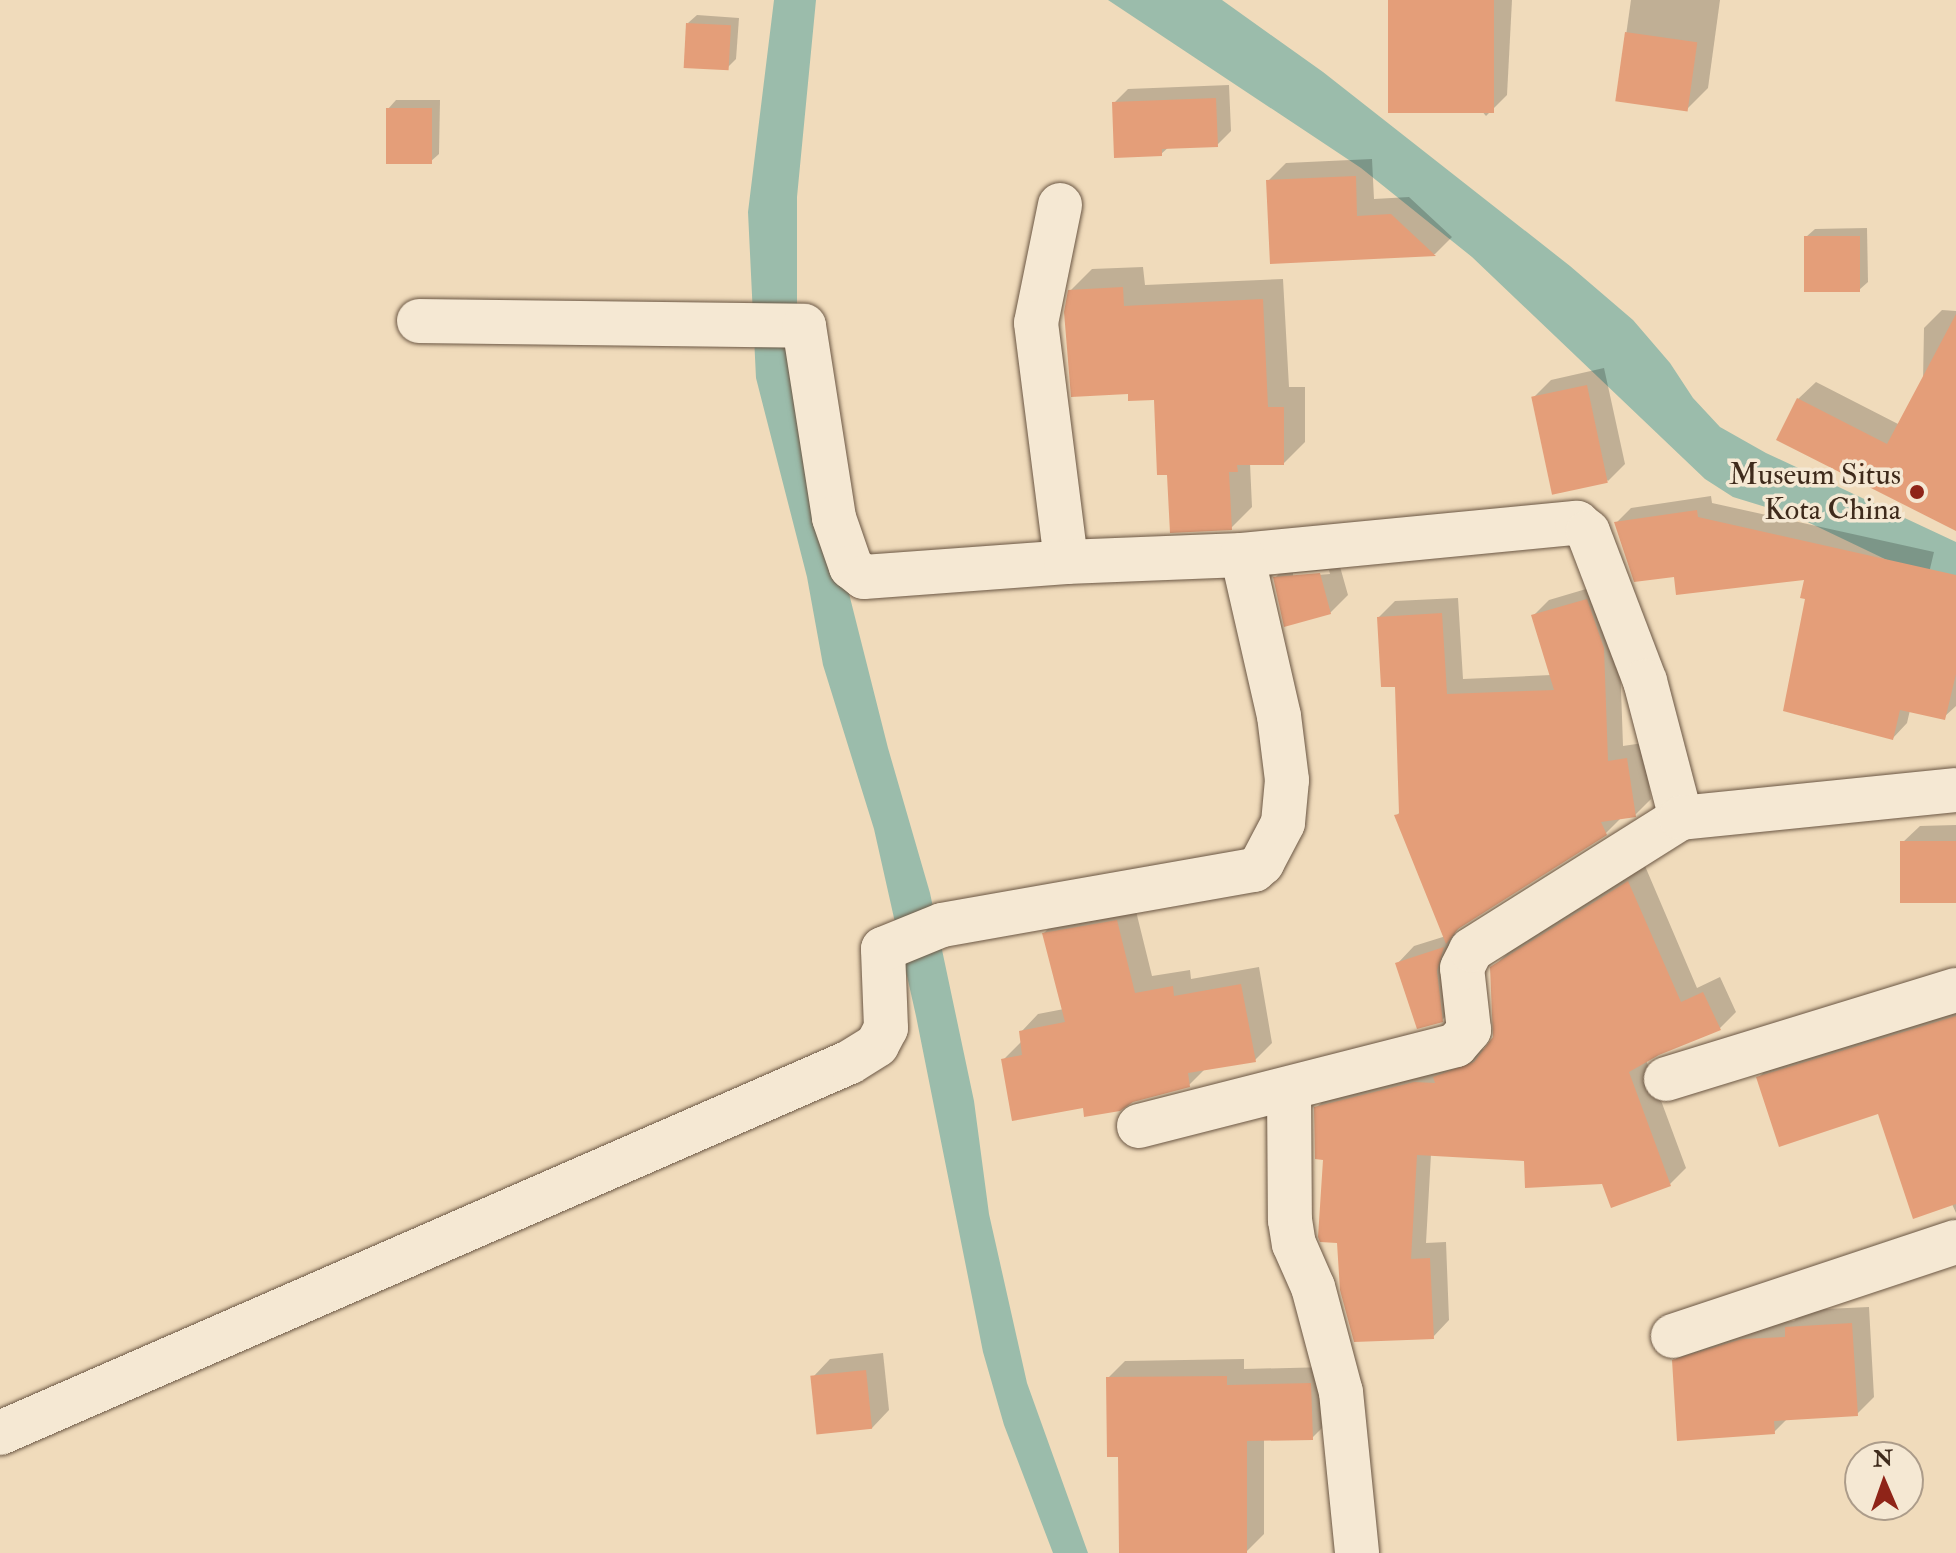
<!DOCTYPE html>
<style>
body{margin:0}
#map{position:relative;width:1956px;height:1553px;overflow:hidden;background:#f0dbbb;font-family:"IM FELL Double Pica",serif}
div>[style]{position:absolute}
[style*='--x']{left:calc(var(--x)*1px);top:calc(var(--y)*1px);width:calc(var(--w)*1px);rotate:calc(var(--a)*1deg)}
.water>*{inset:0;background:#9bbcab}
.shadow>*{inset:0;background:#0003}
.building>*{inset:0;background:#e49e79;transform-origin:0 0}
.roads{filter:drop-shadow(0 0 2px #6b5744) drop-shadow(0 0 2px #6b5744)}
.street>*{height:44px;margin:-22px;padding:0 22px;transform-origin:22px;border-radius:22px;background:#f5e8d3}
.dots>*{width:22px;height:22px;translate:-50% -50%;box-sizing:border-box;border:4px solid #f5e8d3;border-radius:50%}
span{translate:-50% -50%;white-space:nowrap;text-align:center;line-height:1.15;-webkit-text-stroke:7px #f5e8d3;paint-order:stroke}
.poi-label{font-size:30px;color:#3f2b1c}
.right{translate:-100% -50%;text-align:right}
.north{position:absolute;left:1844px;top:1441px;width:80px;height:80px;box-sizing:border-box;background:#f5e8d3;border:2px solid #ac9c8a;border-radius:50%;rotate:358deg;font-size:22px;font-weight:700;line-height:32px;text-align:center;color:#3f2b1c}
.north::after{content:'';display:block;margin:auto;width:28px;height:36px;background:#8f2418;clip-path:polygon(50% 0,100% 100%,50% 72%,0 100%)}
</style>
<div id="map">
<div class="water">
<i style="clip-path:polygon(774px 0,816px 0,797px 197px,797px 372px,810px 439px,888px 748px,930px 893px,974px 1101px,989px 1214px,1027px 1383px,1088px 1553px,1053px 1553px,1004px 1425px,983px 1352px,916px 1016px,874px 829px,823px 665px,807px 577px,756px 378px,748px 212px)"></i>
<i style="clip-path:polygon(1108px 0,1222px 0,1323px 72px,1570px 266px,1633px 320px,1670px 363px,1693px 398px,1720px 427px,1766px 453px,1956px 542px,1956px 593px,1795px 516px,1733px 497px,1705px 479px,1472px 257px,1361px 168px)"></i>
</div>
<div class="shadow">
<i style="clip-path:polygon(1390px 0,1512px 0,1507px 95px,1486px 116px)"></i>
<i style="clip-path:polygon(1631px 0,1720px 0,1708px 88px,1687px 109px,1617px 99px)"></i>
<i style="clip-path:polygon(697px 15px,739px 18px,736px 59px,728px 67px,688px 23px)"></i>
<i style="clip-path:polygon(1229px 85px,1231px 131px,1217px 145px,1170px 146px,1161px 154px,1114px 103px,1128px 89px)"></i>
<i style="clip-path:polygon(396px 100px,440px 100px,439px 154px,430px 162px,388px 109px)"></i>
<i style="clip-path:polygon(1372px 159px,1374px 199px,1409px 197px,1452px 237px,1435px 254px,1272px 262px,1268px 181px,1286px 163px)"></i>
<i style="clip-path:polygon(1867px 228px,1868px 282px,1859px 290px,1806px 237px,1815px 229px)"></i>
<i style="clip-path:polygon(1143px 267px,1145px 285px,1283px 279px,1289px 387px,1305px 387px,1305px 442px,1284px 463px,1250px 463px,1252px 507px,1231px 528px,1169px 473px,1156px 398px,1130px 392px,1070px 291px,1092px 269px)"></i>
<i style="clip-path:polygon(1942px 310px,1956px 311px,1956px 529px,1798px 399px,1816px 382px,1900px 425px,1923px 381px,1924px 328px)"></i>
<i style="clip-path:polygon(1604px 368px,1625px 464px,1608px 481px,1533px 398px,1551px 380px)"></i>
<i style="clip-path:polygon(1711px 496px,1712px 503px,1934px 552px,1924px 594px,1956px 601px,1956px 706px,1944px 717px,1910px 710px,1907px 723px,1893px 738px,1829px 723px,1807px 598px,1807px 578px,1675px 575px,1617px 522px,1631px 508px)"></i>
<i style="clip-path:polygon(evenodd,1337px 556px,1348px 595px,1330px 613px,1275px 578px,1292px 560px,1337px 556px,1329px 570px,1330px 574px,1293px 577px,1293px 573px,1329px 570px)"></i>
<i style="clip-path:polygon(1603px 584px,1619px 631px,1623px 746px,1643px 743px,1651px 799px,1635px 815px,1622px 817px,1606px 833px,1464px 923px,1453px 934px,1460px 932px,1459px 1003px,1441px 1021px,1397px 964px,1414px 946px,1446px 936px,1396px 816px,1401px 811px,1397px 685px,1379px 617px,1395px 601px,1458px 598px,1463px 679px,1551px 675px,1533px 616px,1549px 600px)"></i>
<i style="clip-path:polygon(1956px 825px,1956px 901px,1902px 843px,1920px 826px)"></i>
<i style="clip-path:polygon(1645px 866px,1697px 988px,1720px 977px,1736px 1012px,1720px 1028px,1646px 1060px,1686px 1168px,1670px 1184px,1603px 1182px,1526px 1160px,1431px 1154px,1426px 1243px,1446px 1242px,1449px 1320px,1433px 1337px,1339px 1241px,1316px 1108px,1332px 1092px,1487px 1048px,1495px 1037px,1492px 968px,1509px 952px)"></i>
<i style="clip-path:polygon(1134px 903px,1152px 976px,1190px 970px,1191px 979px,1259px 967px,1272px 1043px,1255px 1060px,1206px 1068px,1189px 1085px,1085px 1106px,1003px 1060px,1021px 1042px,1021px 1032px,1038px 1014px,1064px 1009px,1044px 933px,1061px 916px)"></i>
<i style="clip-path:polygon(1956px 1000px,1956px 1213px,1952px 1204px,1880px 1112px,1758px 1078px,1781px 1055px)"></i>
<i style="clip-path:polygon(1869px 1307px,1874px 1397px,1857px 1414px,1788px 1418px,1774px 1432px,1674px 1361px,1691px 1343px,1762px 1323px,1794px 1321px,1804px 1310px)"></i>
<i style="clip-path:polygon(883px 1353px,889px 1410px,872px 1428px,813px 1377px,830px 1359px)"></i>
<i style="clip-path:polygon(1244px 1359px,1244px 1369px,1328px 1367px,1330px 1420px,1312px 1438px,1264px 1439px,1264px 1534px,1246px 1552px,1121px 1553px,1120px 1455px,1108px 1378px,1125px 1361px)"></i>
</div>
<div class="building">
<i style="left:1388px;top:0;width:106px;height:113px"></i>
<i style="left:686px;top:23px;width:45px;height:45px;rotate:3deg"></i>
<i style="left:1625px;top:32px;width:73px;height:70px;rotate:8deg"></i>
<i style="clip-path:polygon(1216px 98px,1218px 147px,1162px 149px,1162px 156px,1114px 158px,1112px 102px)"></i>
<i style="left:386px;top:108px;width:46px;height:56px"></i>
<i style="clip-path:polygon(1356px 176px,1357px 216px,1391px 214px,1436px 256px,1270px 264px,1266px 180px)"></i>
<i style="left:1804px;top:236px;width:56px;height:56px"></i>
<i style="clip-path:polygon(1123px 287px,1124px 306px,1263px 299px,1268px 407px,1284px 407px,1284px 465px,1237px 465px,1238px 472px,1229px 472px,1232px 530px,1170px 533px,1167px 475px,1157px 475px,1154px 400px,1128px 401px,1128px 394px,1071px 397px,1064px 312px,1068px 290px)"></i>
<i style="clip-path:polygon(1956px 314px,1956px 531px,1776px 440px,1797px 398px,1887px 444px)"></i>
<i style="left:1587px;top:385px;width:100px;height:57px;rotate:78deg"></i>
<i style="clip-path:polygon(1697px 510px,1698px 517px,1956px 575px,1956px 674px,1945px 720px,1900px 710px,1893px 740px,1783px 711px,1805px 599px,1800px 598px,1804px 580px,1676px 595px,1674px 577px,1634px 582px,1614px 522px)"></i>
<i style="clip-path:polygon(1320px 573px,1331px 614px,1284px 627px,1273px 577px)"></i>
<i style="clip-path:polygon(1587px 599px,1604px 648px,1608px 761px,1627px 758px,1636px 817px,1601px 822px,1607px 835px,1458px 929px,1446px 944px,1394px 815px,1399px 814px,1395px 687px,1381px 687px,1377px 617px,1442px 613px,1447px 694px,1554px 690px,1531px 615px)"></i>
<i style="left:1956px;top:841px;width:62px;height:56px;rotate:90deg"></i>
<i style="clip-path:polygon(1628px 881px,1681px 1002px,1703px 992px,1721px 1030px,1659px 1055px,1629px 1072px,1671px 1186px,1611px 1208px,1602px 1184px,1525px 1188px,1524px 1161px,1417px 1155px,1411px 1259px,1430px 1258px,1434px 1339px,1354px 1342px,1340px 1290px,1337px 1243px,1320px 1242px,1318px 1237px,1323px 1160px,1315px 1159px,1314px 1107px,1414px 1082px,1435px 1083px,1433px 1077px,1474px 1062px,1493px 1037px,1490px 967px)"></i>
<i style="clip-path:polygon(1117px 920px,1135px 993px,1173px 986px,1174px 996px,1241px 984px,1256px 1062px,1188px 1073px,1190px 1087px,1133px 1102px,1120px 1111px,1084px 1117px,1083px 1108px,1012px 1121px,1001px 1059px,1022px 1055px,1019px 1031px,1065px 1022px,1042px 933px)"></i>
<i style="clip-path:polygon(1444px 947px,1437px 971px,1443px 1022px,1417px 1029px,1395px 963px)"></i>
<i style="clip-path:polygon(1956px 1016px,1956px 1204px,1913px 1219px,1878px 1114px,1779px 1147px,1756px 1077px)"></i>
<i style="clip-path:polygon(1852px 1323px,1858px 1416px,1774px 1421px,1775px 1434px,1677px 1441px,1672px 1360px,1742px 1339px,1785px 1337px,1785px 1327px)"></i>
<i style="left:866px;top:1370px;width:59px;height:56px;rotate:84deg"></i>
<i style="clip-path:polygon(1227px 1376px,1227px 1385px,1311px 1383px,1313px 1440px,1247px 1441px,1247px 1553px,1119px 1553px,1118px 1457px,1107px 1457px,1106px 1377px)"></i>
</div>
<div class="roads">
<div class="street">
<i style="--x:1060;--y:205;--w:120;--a:101.5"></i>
<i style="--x:1036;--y:323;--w:241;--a:82.8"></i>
<i style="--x:419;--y:321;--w:385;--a:0.7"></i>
<i style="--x:804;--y:326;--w:194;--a:81.1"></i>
<i style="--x:834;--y:518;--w:52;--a:70.9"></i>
<i style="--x:851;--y:567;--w:16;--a:38"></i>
<i style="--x:864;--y:577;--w:203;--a:-4.2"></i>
<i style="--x:1066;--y:562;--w:176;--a:-2.3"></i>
<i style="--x:1242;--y:555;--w:337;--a:-5.5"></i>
<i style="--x:1577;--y:523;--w:14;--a:39"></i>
<i style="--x:1588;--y:532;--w:160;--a:69.1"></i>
<i style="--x:1645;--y:681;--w:142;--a:75.3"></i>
<i style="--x:1666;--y:1079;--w:303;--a:-17.1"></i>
<i style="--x:1289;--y:1089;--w:131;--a:89.6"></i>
<i style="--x:1290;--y:1220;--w:24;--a:81"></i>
<i style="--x:1294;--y:1244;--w:47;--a:66.2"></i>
<i style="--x:1313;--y:1287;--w:109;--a:75.1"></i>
<i style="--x:1341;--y:1392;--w:162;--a:84.3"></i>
<i style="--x:1139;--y:1126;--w:327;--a:-14.3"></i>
<i style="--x:1456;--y:1045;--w:20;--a:-49"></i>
<i style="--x:1469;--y:1030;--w:62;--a:-96.4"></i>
<i style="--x:1462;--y:968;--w:20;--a:-63"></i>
<i style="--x:1471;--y:950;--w:248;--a:-32.2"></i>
<i style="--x:1681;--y:818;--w:276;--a:-5.8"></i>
<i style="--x:1673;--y:1336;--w:298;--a:-18.4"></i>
<i style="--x:0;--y:1433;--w:927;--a:-23.58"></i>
<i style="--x:850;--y:1062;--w:32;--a:-32"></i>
<i style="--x:877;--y:1045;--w:19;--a:-62"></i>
<i style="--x:886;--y:1028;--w:79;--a:-92.2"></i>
<i style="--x:883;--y:949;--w:64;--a:-22.1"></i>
<i style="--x:942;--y:925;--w:317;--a:-10"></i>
<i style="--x:1254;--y:870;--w:11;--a:-41"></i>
<i style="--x:1262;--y:863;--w:45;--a:-62.3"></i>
<i style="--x:1283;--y:823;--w:43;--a:-84.7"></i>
<i style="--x:1287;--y:780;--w:64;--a:-97.1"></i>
<i style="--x:1279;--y:716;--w:165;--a:-102.9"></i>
</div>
</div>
<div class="dots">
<i style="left:1917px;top:492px;background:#8f2418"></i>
</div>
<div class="poi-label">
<span class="right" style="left:1901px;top:492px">Museum Situs<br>Kota China</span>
</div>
<div class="north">N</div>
</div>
